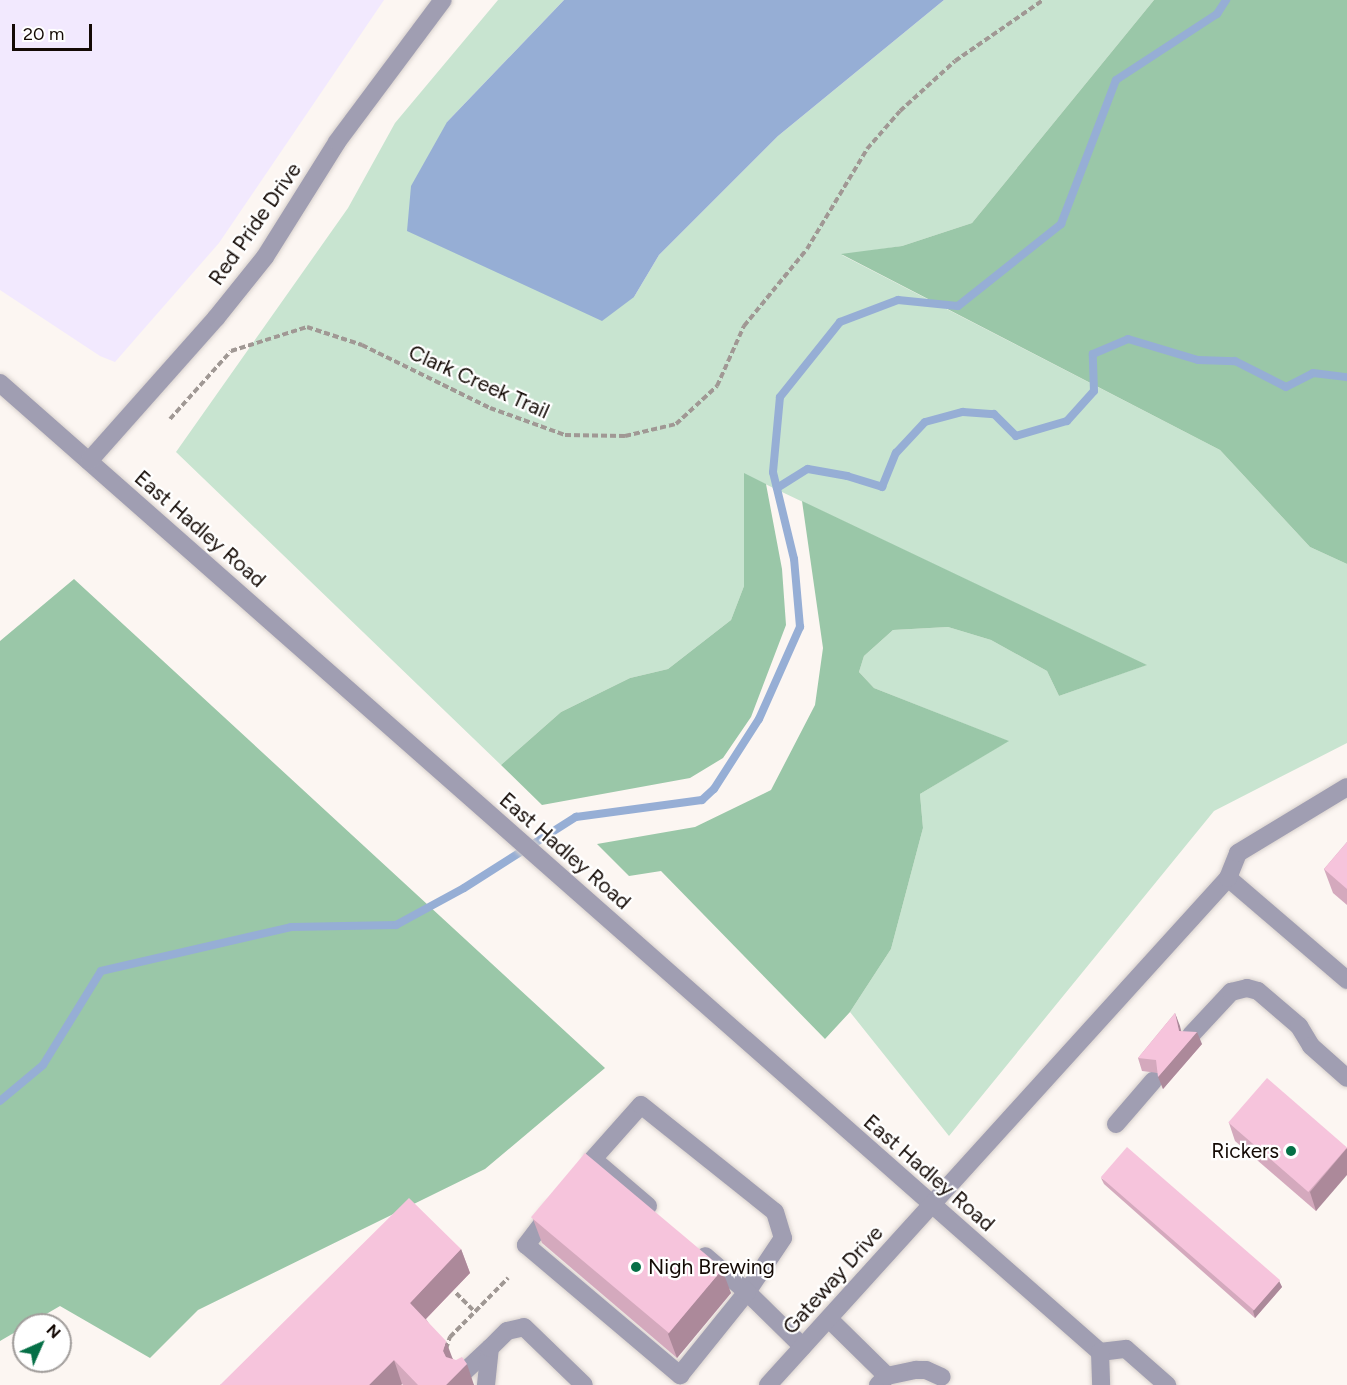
<!DOCTYPE html>
<style>
body{margin:0}
#map{position:relative;width:1347px;height:1385px;overflow:hidden;background:#fcf6f2;font-family:Figtree,sans-serif}
div>[style]{position:absolute}
[style*='--x']{left:calc(var(--x)*1px);top:calc(var(--y)*1px);width:calc(var(--w)*1px);rotate:calc(var(--a)*1deg)}
.education>*{inset:0;background:#f2e9fe}
.green>*{inset:0;background:#c8e4d0}
.forest>*{inset:0;background:#9ac7a8}
.water>*{inset:0;background:#96aed5}
.stream>*{height:8px;margin:-4px;padding:0 4px;transform-origin:4px;border-radius:4px;background:#96aed5}
.path>*{height:4px;margin-top:-2px;transform-origin:0;background:repeating-linear-gradient(90deg,#a09894 0 6px,transparent 0 9px)}
.roads{filter:drop-shadow(0 0 2px #d7d0cc) drop-shadow(0 0 2px #d7d0cc)}
.minor>*{height:18px;margin:-9px;padding:0 9px;transform-origin:9px;border-radius:9px;background:#a09eb2}
.wall>*{inset:0;background:#d4a9bd}
.shaded-wall>*{inset:0;background:#ac899a}
.building>*{inset:0;background:#f6c4dc;transform-origin:0 0}
.dots>*{width:16px;height:16px;translate:-50% -50%;box-sizing:border-box;border:3px solid #fff;border-radius:50%}
span{translate:-50% -50%;white-space:nowrap;text-align:center;line-height:1.15;-webkit-text-stroke:4.5px #fff;paint-order:stroke}
.street-label{font-size:21px;color:#140a05}
.poi-label{font-size:21px;color:#140a05}
.right{translate:-100% -50%;text-align:right}
.left{translate:0 -50%;text-align:left}
.north{position:absolute;left:12px;top:1313px;width:60px;height:60px;box-sizing:border-box;background:#fff;border:2px solid #a19d9b;border-radius:50%;rotate:45deg;font-size:16px;font-weight:700;line-height:24px;text-align:center;color:#140a05}
.north::after{content:'';display:block;margin:auto;width:21px;height:27px;background:#056f46;clip-path:polygon(50% 0,100% 100%,50% 72%,0 100%)}
.scale{position:absolute;left:12px;top:24px;width:80px;height:27px;box-sizing:border-box;border:3px solid #140a05;border-top:0;padding-left:8px;font-size:18px;line-height:21px;white-space:nowrap;color:#140a05;-webkit-text-stroke:4px #fff;paint-order:stroke}
</style>
<div id="map">
<div class="education">
<i style="clip-path:polygon(0 0,384px 0,219px 243px,115px 362px,100px 356px,0 290px)"></i>
</div>
<div class="green">
<i style="clip-path:polygon(498px 0,564px 0,447px 122px,634px 297px,659px 255px,778px 136px,944px 0,1154px 0,972px 223px,902px 246px,842px 255px,1220px 450px,1310px 547px,1347px 564px,1347px 743px,1214px 811px,949px 1136px,850px 1012px,891px 949px,923px 828px,920px 794px,1008px 741px,874px 688px,859px 672px,864px 656px,893px 630px,948px 627px,991px 640px,1047px 671px,1059px 696px,1146px 665px,744px 474px,744px 586px,731px 620px,668px 669px,630px 678px,561px 712px,501px 765px,176px 452px,348px 208px,395px 123px)"></i>
</div>
<div class="forest">
<i style="clip-path:polygon(1154px 0,1347px 0,1347px 564px,1310px 547px,1220px 450px,841px 254px,902px 246px,972px 223px)"></i>
<i style="clip-path:polygon(744px 473px,766px 484px,782px 569px,786px 625px,751px 717px,723px 758px,690px 778px,542px 805px,501px 765px,561px 712px,630px 678px,668px 669px,731px 620px,744px 586px)"></i>
<i style="clip-path:polygon(802px 501px,1147px 665px,1059px 696px,1047px 671px,991px 640px,948px 627px,893px 630px,864px 656px,859px 672px,874px 688px,1009px 741px,920px 794px,923px 828px,891px 949px,850px 1012px,825px 1039px,661px 871px,629px 876px,597px 844px,695px 827px,771px 790px,815px 705px,823px 648px)"></i>
<i style="clip-path:polygon(74px 579px,605px 1068px,485px 1169px,198px 1310px,150px 1358px,60px 1306px,0 1341px,0 641px)"></i>
</div>
<div class="water">
<i style="clip-path:polygon(564px 0,944px 0,778px 136px,659px 255px,634px 297px,602px 321px,407px 231px,411px 186px,447px 122px)"></i>
</div>
<div class="stream">
<i style="--x:777;--y:488;--w:36;--a:-32"></i>
<i style="--x:808;--y:469;--w:40;--a:10"></i>
<i style="--x:847;--y:476;--w:37;--a:17"></i>
<i style="--x:882;--y:487;--w:37;--a:-68"></i>
<i style="--x:896;--y:453;--w:42;--a:-46.9"></i>
<i style="--x:925;--y:422;--w:39;--a:-15"></i>
<i style="--x:963;--y:412;--w:31;--a:4"></i>
<i style="--x:994;--y:414;--w:31;--a:45"></i>
<i style="--x:1016;--y:436;--w:53;--a:-16.4"></i>
<i style="--x:1067;--y:421;--w:40;--a:-48"></i>
<i style="--x:1094;--y:391;--w:37;--a:-92"></i>
<i style="--x:1093;--y:354;--w:38;--a:-23"></i>
<i style="--x:1128;--y:339;--w:73;--a:16.7"></i>
<i style="--x:1198;--y:360;--w:37;--a:2"></i>
<i style="--x:1235;--y:361;--w:57;--a:27"></i>
<i style="--x:1286;--y:387;--w:30;--a:-27"></i>
<i style="--x:1313;--y:373;--w:34;--a:7"></i>
<i style="--x:0;--y:1101;--w:56;--a:-39.9"></i>
<i style="--x:43;--y:1065;--w:110;--a:-58.3"></i>
<i style="--x:101;--y:971;--w:195;--a:-13"></i>
<i style="--x:291;--y:927;--w:105;--a:-1.1"></i>
<i style="--x:396;--y:925;--w:77;--a:-28.6"></i>
<i style="--x:464;--y:888;--w:133;--a:-32.4"></i>
<i style="--x:576;--y:817;--w:127;--a:-7.7"></i>
<i style="--x:702;--y:800;--w:16;--a:-43"></i>
<i style="--x:714;--y:789;--w:83;--a:-57.3"></i>
<i style="--x:759;--y:719;--w:101;--a:-66"></i>
<i style="--x:800;--y:627;--w:68;--a:-95"></i>
<i style="--x:794;--y:559;--w:89;--a:-103.6"></i>
<i style="--x:773;--y:472;--w:75;--a:-84.7"></i>
<i style="--x:780;--y:397;--w:96;--a:-51.3"></i>
<i style="--x:840;--y:322;--w:62;--a:-20.8"></i>
<i style="--x:898;--y:300;--w:60;--a:5.7"></i>
<i style="--x:958;--y:306;--w:132;--a:-38.5"></i>
<i style="--x:1061;--y:224;--w:154;--a:-69.1"></i>
<i style="--x:1116;--y:80;--w:121;--a:-33.2"></i>
<i style="--x:1217;--y:14;--w:17;--a:-57"></i>
</div>
<div class="path">
<i style="--x:170;--y:419;--w:91;--a:-48.1"></i>
<i style="--x:231;--y:351;--w:80;--a:-17.5"></i>
<i style="--x:307;--y:327;--w:58;--a:18.1"></i>
<i style="--x:362;--y:345;--w:143;--a:26.2"></i>
<i style="--x:490;--y:408;--w:80;--a:19.8"></i>
<i style="--x:565;--y:435;--w:60;--a:1"></i>
<i style="--x:625;--y:436;--w:52;--a:-13.2"></i>
<i style="--x:676;--y:424;--w:56;--a:-42.8"></i>
<i style="--x:717;--y:386;--w:66;--a:-65.8"></i>
<i style="--x:744;--y:326;--w:99;--a:-50.7"></i>
<i style="--x:807;--y:249;--w:117;--a:-59"></i>
<i style="--x:867;--y:149;--w:50;--a:-49"></i>
<i style="--x:900;--y:111;--w:74;--a:-42.3"></i>
<i style="--x:955;--y:61;--w:107;--a:-34.7"></i>
<i style="--x:456;--y:1293;--w:25;--a:45"></i>
<i style="--x:446;--y:1349;--w:13;--a:-72"></i>
<i style="--x:450;--y:1337;--w:83;--a:-45.5"></i>
</div>
<div class="roads">
<div class="minor">
<i style="--x:0;--y:383;--w:1466;--a:41.38"></i>
<i style="--x:1100;--y:1352;--w:26;--a:-7"></i>
<i style="--x:1126;--y:1349;--w:55;--a:41.3"></i>
<i style="--x:89;--y:461;--w:191;--a:-48.4"></i>
<i style="--x:216;--y:318;--w:78;--a:-51.2"></i>
<i style="--x:265;--y:257;--w:136;--a:-57.9"></i>
<i style="--x:337;--y:142;--w:177;--a:-53.3"></i>
<i style="--x:1228;--y:878;--w:157;--a:40.6"></i>
<i style="--x:1191;--y:1035;--w:59;--a:-47.1"></i>
<i style="--x:1231;--y:992;--w:16;--a:-14"></i>
<i style="--x:1247;--y:988;--w:11;--a:15"></i>
<i style="--x:1258;--y:991;--w:54;--a:40.5"></i>
<i style="--x:1299;--y:1026;--w:23;--a:59"></i>
<i style="--x:1311;--y:1046;--w:48;--a:41.6"></i>
<i style="--x:1116;--y:1124;--w:57;--a:-49.3"></i>
<i style="--x:648;--y:1206;--w:72;--a:-139.5"></i>
<i style="--x:593;--y:1159;--w:72;--a:-48.4"></i>
<i style="--x:641;--y:1105;--w:171;--a:38.6"></i>
<i style="--x:775;--y:1212;--w:27;--a:73"></i>
<i style="--x:783;--y:1238;--w:65;--a:123.7"></i>
<i style="--x:747;--y:1292;--w:78;--a:44.5"></i>
<i style="--x:552;--y:1211;--w:43;--a:127.4"></i>
<i style="--x:526;--y:1245;--w:202;--a:40.2"></i>
<i style="--x:680;--y:1375;--w:107;--a:-51.1"></i>
<i style="--x:747;--y:1292;--w:55;--a:-139.4"></i>
<i style="--x:829;--y:1319;--w:81;--a:44.5"></i>
<i style="--x:1100;--y:1352;--w:33;--a:88"></i>
<i style="--x:463;--y:1373;--w:37;--a:-43"></i>
<i style="--x:486;--y:1385;--w:37;--a:-84"></i>
<i style="--x:490;--y:1348;--w:24;--a:-45"></i>
<i style="--x:507;--y:1331;--w:17;--a:-13"></i>
<i style="--x:524;--y:1327;--w:83;--a:44"></i>
<i style="--x:768;--y:1385;--w:685;--a:-47.78"></i>
<i style="--x:1228;--y:878;--w:27;--a:-68"></i>
<i style="--x:1238;--y:853;--w:127;--a:-31.2"></i>
<i style="--x:878;--y:1385;--w:13;--a:-45"></i>
<i style="--x:887;--y:1376;--w:30;--a:-12"></i>
<i style="--x:916;--y:1370;--w:10;--a:0"></i>
<i style="--x:926;--y:1370;--w:17;--a:24"></i>
</div>
</div>
<div class="wall">
<i style="clip-path:polygon(1347px 842px,1347px 905px,1333px 893px,1324px 869px)"></i>
<i style="clip-path:polygon(1175px 1013px,1181px 1031px,1202px 1044px,1163px 1089px,1158px 1073px,1142px 1071px,1138px 1058px)"></i>
<i style="clip-path:polygon(1229px 1123px,1347px 1148px,1316px 1211px,1235px 1141px)"></i>
<i style="clip-path:polygon(1101px 1178px,1279px 1281px,1282px 1287px,1255px 1318px,1104px 1184px)"></i>
<i style="clip-path:polygon(533px 1219px,731px 1293px,677px 1358px,542px 1243px)"></i>
<i style="clip-path:polygon(461px 1249px,470px 1273px,426px 1319px,453px 1359px,474px 1385px,403px 1385px,402px 1384px,401px 1385px,220px 1385px)"></i>
</div>
<div class="shaded-wall">
<i style="clip-path:polygon(1175px 1013px,1180px 1026px,1184px 1044px,1179px 1031px)"></i>
<i style="clip-path:polygon(1197px 1032px,1202px 1044px,1163px 1089px,1158px 1077px)"></i>
<i style="clip-path:polygon(1347px 1148px,1347px 1175px,1316px 1211px,1310px 1192px)"></i>
<i style="clip-path:polygon(461px 1249px,470px 1273px,418px 1327px,410px 1303px)"></i>
<i style="clip-path:polygon(722px 1269px,731px 1293px,677px 1358px,668px 1334px)"></i>
<i style="clip-path:polygon(1279px 1281px,1282px 1287px,1255px 1318px,1253px 1311px)"></i>
<i style="clip-path:polygon(446px 1341px,455px 1365px,452px 1375px,443px 1351px)"></i>
<i style="clip-path:polygon(394px 1360px,402px 1384px,401px 1385px,369px 1385px)"></i>
<i style="clip-path:polygon(467px 1364px,474px 1385px,446px 1385px)"></i>
</div>
<div class="building">
<i style="clip-path:polygon(1347px 842px,1347px 889px,1324px 869px)"></i>
<i style="clip-path:polygon(1175px 1013px,1179px 1031px,1197px 1032px,1158px 1077px,1156px 1060px,1138px 1058px)"></i>
<i style="left:1267px;top:1078px;width:106px;height:59px;rotate:41deg"></i>
<i style="left:1127px;top:1147px;width:203px;height:40px;rotate:41deg"></i>
<i style="left:585px;top:1153px;width:180px;height:84px;rotate:40deg"></i>
<i style="clip-path:polygon(409px 1198px,461px 1249px,410px 1303px,446px 1341px,443px 1351px,446px 1357px,456px 1360px,462px 1357px,467px 1364px,446px 1385px,418px 1385px,394px 1360px,369px 1385px,220px 1385px)"></i>
</div>
<div class="dots">
<i style="left:1291px;top:1151px;background:#056f46"></i>
<i style="left:636px;top:1267px;background:#056f46"></i>
</div>
<div class="street-label">
<span style="left:255px;top:224px;rotate:-55deg">Red Pride Drive</span>
<span style="left:479px;top:382px;rotate:24deg">Clark Creek Trail</span>
<span style="left:200px;top:529px;rotate:41deg">East Hadley Road</span>
<span style="left:565px;top:851px;rotate:41deg">East Hadley Road</span>
<span style="left:929px;top:1173px;rotate:41deg">East Hadley Road</span>
<span style="left:833px;top:1280px;rotate:-48deg">Gateway Drive</span>
</div>
<div class="poi-label">
<span class="right" style="left:1279px;top:1151px">Rickers</span>
<span class="left" style="left:648px;top:1267px">Nigh Brewing</span>
</div>
<div class="north">N</div>
<div class="scale">20 m</div>
</div>
